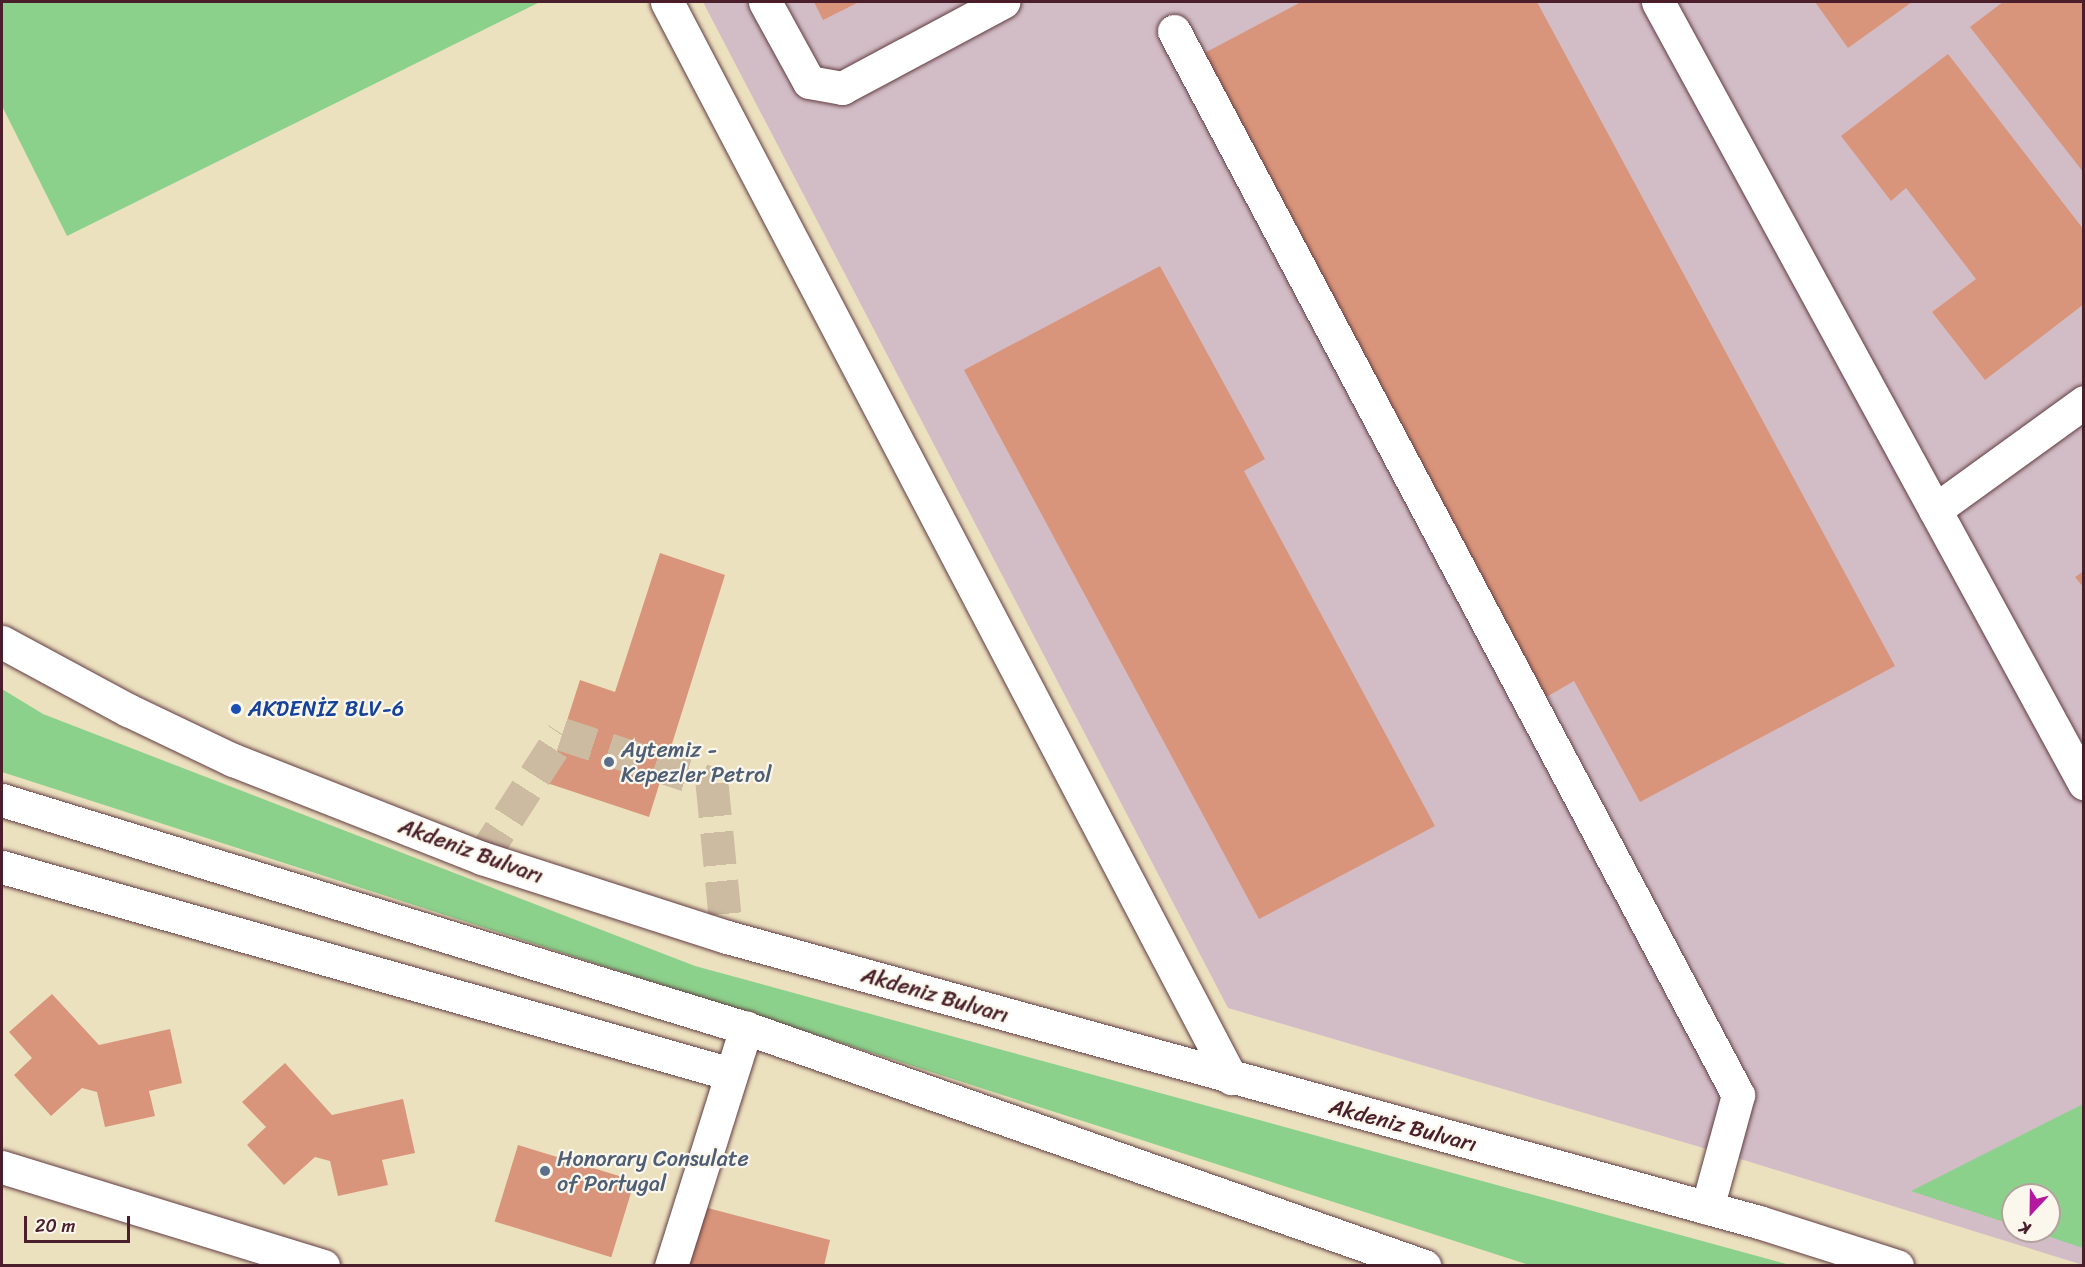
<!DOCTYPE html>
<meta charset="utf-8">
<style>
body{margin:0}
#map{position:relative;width:2085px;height:1267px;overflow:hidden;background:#ece1bf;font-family:Sriracha,sans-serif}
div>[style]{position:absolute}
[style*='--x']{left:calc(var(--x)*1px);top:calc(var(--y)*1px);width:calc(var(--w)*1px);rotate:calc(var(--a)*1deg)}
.industrial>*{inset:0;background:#d2bdc6}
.green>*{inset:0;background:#8cd18b}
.building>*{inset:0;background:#d9957b;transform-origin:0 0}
.minor-tunnel>*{height:33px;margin-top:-16.5px;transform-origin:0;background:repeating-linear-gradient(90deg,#ccbaa1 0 33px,transparent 0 49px)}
.roads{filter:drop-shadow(0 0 2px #623c41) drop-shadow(0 0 2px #623c41)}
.minor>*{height:33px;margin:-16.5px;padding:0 16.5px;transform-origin:16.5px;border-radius:16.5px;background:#fff}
.major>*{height:33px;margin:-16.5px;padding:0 16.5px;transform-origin:16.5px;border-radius:16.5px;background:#fff}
.dots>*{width:16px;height:16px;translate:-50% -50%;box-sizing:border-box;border:3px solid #fbf7ec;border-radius:50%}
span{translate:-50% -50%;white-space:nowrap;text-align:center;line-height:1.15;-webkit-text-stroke:4.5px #fbf7ec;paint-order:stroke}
.transit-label{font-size:22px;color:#164399}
.left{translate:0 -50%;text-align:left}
.service-label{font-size:22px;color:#4e5e75}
.street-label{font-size:22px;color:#4a1f2b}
.frame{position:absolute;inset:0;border:3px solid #4a1f2b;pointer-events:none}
.north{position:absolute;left:2001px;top:1183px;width:60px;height:60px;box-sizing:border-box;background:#fbf7ec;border:2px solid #b4a19f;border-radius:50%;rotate:202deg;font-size:16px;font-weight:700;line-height:24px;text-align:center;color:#4a1f2b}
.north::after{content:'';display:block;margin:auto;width:21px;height:27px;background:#b5179e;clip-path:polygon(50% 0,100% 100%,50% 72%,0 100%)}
.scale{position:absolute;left:24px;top:1216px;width:106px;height:27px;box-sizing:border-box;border:3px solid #4a1f2b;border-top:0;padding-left:8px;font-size:18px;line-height:21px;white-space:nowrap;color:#4a1f2b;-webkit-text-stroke:4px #fbf7ec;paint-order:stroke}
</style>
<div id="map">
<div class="industrial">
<i style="clip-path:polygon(evenodd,703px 2px,2083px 2px,2083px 1265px,1734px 1157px,1228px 1008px,703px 2px,2013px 1195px,2049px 1195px,2049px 1231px,2013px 1231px,2013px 1195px)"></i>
</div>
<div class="green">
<i style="clip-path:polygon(2px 2px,540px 2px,67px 236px,2px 106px)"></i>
<i style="clip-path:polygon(2px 689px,43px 714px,695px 966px,1790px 1265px,1529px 1265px,2px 772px)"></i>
<i style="clip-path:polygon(2083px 1104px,2083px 1248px,2032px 1231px,2049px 1231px,2049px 1195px,2013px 1195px,2013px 1225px,1911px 1191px)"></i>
</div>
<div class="building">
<i style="clip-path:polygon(814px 2px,859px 2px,823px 20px)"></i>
<i style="clip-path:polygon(1301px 2px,1537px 2px,1895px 666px,1640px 802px,1574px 681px,1543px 699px,1197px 57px)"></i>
<i style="clip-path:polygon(1815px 2px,1912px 2px,1848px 48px)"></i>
<i style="clip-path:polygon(2003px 2px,2084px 2px,2084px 173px,1970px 27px)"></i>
<i style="clip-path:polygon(1948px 54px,2084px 230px,2084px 304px,1985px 380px,1932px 312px,1976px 279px,1906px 188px,1891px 201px,1841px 136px)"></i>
<i style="clip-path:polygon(1160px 266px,1265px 459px,1244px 471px,1435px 826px,1259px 919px,964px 370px)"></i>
<i style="clip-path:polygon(660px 553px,725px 575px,649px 817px,547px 783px,580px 680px,615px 692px)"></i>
<i style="clip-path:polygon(2084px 571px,2084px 588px,2075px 577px)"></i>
<i style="clip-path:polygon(52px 994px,99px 1045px,170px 1029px,182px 1083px,149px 1091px,155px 1116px,105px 1127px,97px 1092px,82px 1088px,51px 1116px,14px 1075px,32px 1058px,9px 1032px)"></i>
<i style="clip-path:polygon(285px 1063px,332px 1115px,403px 1099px,415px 1153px,382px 1160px,388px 1185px,338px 1196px,330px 1161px,315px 1157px,284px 1185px,247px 1145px,266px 1127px,242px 1102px)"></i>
<i style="left:518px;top:1145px;width:122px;height:80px;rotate:17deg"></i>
<i style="clip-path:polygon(704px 1207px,830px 1240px,824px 1266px,689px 1266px)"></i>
</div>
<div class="minor-tunnel">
<i style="--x:482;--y:858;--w:148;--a:-57.2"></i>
<i style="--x:562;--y:734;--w:158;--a:18.1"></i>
<i style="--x:712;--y:783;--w:155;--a:84.4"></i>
</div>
<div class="roads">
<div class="minor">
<i style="--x:667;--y:2;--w:1215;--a:62.34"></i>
<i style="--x:765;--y:2;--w:91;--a:61.2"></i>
<i style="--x:809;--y:82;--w:34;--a:10"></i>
<i style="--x:842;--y:88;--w:183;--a:-28.1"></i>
<i style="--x:1658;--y:2;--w:890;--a:61.39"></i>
<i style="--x:1174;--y:31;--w:1204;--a:62.07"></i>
<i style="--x:1738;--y:1095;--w:117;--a:105.3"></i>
<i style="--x:1935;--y:510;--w:184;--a:-35.9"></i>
<i style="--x:2;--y:867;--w:758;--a:15.85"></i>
<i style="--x:2;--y:1167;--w:336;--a:17.1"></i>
<i style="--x:671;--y:1266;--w:250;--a:-72.5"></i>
</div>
<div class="major">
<i style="--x:2;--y:642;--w:143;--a:28.4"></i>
<i style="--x:128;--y:710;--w:116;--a:25.5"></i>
<i style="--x:233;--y:760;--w:268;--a:21.5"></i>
<i style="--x:482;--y:858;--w:257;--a:17.9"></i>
<i style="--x:727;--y:937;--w:1071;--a:15.44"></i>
<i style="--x:1759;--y:1222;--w:145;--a:17.7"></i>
<i style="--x:2;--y:800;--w:778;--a:17.04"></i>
<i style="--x:746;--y:1028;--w:719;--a:19.34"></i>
</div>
</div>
<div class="dots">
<i style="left:236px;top:709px;background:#1a4fb4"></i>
<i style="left:609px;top:762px;background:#5c6f8a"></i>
<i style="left:545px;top:1171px;background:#5c6f8a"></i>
</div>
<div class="transit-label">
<span class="left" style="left:248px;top:709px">AKDENİZ BLV-6</span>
</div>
<div class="service-label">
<span class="left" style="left:621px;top:762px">Aytemiz -<br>Kepezler Petrol</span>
<span class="left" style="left:557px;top:1171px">Honorary Consulate<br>of Portugal</span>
</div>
<div class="street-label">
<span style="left:471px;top:851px;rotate:20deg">Akdeniz Bulvarı</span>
<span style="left:935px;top:995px;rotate:16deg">Akdeniz Bulvarı</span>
<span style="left:1403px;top:1125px;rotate:15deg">Akdeniz Bulvarı</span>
</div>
<div class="frame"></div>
<div class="north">K</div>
<div class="scale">20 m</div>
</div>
